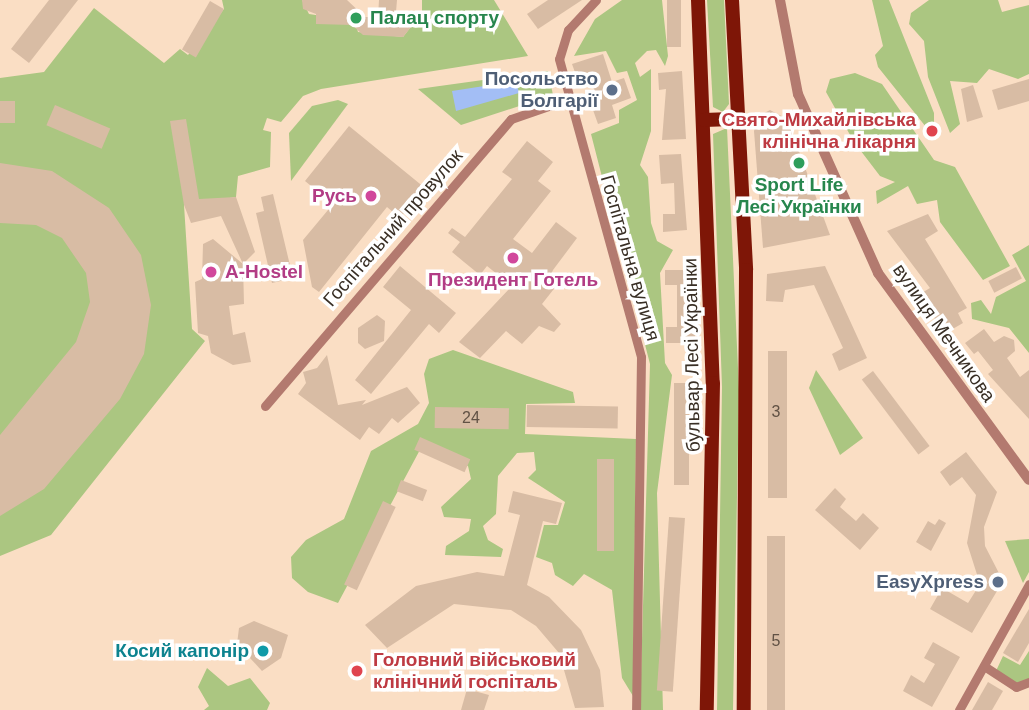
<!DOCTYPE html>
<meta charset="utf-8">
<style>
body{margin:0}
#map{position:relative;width:1029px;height:710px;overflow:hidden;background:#fadec4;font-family:Helvetica,sans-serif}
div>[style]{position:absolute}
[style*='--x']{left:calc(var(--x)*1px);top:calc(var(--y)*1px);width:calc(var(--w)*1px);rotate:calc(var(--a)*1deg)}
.green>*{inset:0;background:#abc681}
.water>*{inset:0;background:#a3bef5}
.building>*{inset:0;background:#d8bca4;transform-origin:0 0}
.minor>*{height:9px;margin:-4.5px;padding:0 4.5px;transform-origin:4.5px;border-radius:4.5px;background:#b37a6f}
.tertiary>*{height:10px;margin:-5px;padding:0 5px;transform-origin:5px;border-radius:5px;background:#b37a6f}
.primary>*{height:14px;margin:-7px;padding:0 7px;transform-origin:7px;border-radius:7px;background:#7e1607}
.dots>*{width:19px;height:19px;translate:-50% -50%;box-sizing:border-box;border:4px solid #fff;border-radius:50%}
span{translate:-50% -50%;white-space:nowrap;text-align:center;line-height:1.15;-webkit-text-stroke:7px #fff;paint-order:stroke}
.number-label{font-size:16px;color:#615245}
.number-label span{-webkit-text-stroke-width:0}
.leisure-label{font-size:19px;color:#27864d;font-weight:700}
.left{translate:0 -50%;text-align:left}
.service-label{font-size:19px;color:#4e5e75;font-weight:700}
.right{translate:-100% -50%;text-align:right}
.health-label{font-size:19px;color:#be3a42;font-weight:700}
.hotel-label{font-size:19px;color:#b23c85;font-weight:700}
.street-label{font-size:19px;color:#392f25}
.culture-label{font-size:19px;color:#0d838f;font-weight:700}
</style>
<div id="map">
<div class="green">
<i style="clip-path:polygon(222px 0,302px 0,309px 14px,355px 21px,358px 32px,403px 37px,422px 12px,422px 0,494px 0,528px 56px,321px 89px,303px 96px,281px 122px,267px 118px,263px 130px,271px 132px,270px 167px,238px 176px,236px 197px,184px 205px,192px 329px,205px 341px,51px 535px,0 556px,0 78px,44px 72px,94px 8px,164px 63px,180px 49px,188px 55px,224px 9px)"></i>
<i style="clip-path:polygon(622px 0,662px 0,668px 56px,665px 66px,656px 50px,647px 51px,635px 63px,640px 77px,651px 69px,651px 131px,640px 165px,648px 177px,651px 223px,657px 241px,673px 250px,660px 273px,665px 363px,672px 375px,657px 493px,663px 710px,640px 710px,650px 364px,591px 134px,619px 123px,619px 110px,637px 100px,627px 71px,617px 73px,606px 51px,574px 56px,595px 19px)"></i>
<i style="clip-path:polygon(707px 0,724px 0,729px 104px,723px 112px,713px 107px)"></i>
<i style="clip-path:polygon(872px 0,889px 0,934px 113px,934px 137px,878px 67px,875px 55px,883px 46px)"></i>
<i style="clip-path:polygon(929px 0,998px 0,1002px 12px,1029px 5px,1029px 74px,1018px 79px,989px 69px,977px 83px,950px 81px,960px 124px,950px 133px,928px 77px,924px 41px,909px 24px,911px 13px)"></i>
<i style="clip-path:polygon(548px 71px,553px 95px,461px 125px,418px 89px)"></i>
<i style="clip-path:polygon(855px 73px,882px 84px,934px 160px,955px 167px,1010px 266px,983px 280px,940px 222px,937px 200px,917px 204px,908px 186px,877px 204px,876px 191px,895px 182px,880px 176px,854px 142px,826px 92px,830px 79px)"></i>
<i style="clip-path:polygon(338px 100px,348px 104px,291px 181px,289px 133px,312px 106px)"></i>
<i style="clip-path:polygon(727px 128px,739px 390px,733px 710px,717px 710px,722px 387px,713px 134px)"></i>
<i style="clip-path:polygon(1029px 245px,1029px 353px,1009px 328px,972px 319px,971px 303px,981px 300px,991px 314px,996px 297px,1026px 281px,1012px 255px)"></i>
<i style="clip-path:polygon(453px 350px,573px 392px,575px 403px,526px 404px,525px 434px,636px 439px,633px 696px,622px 678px,612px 590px,584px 574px,573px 586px,555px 575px,552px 563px,536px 557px,544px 525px,558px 525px,565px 502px,528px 478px,536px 470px,534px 452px,517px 453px,498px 476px,496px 514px,483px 526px,488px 540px,503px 549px,501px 557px,445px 555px,446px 546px,469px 531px,471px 519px,444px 517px,441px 507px,471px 479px,468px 466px,422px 446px,338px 603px,308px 592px,292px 578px,291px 557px,306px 540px,344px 519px,371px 451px,418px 424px,429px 403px,424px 374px,429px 359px)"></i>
<i style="clip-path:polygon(816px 370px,863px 438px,840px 455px,809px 388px)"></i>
<i style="clip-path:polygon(1029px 539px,1029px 572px,1023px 583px,1005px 541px)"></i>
<i style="clip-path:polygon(1029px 651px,1029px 680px,1017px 684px,996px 671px,1003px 656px,1020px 665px)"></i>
<i style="clip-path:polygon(207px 668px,228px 686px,250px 678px,270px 703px,267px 710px,204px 710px,209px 706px,198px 687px)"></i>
</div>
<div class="water">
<i style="clip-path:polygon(516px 81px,519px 93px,456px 111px,452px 91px)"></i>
</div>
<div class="building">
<i style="clip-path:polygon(49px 0,78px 0,29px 63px,11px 49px)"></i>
<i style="clip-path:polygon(302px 0,347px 0,365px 17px,378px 17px,379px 0,397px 0,396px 12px,417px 14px,416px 21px,403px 37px,363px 35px,352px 25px,316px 24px,316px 14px,303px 9px)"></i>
<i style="clip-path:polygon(548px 0,582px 0,538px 29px,527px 14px)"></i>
<i style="left:667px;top:0;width:14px;height:47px"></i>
<i style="left:210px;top:1px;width:16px;height:56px;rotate:30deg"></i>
<i style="clip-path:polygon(603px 54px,612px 82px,624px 78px,631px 98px,612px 105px,616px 118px,598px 124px,593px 110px,600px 108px,589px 74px,577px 78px,572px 64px)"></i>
<i style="clip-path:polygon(682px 71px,686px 139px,662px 140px,666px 89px,659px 90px,658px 73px)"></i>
<i style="clip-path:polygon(1029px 79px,1029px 101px,998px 110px,992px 90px)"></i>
<i style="clip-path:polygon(973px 85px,983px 117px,967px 122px,961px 89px)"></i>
<i style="left:0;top:101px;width:15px;height:22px"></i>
<i style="left:55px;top:105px;width:60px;height:22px;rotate:23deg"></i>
<i style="clip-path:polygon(770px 110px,787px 119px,830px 235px,763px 248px,754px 131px,759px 116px)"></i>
<i style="clip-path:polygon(186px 119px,199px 199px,236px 197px,255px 252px,243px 264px,221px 216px,191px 223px,184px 205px,170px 121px)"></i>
<i style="clip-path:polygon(349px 126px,425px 188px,400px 218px,387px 207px,319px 292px,312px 287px,303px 240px,333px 204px,305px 181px)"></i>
<i style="clip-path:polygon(527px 141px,553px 162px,538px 181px,551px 191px,513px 239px,532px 253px,556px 222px,577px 238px,553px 270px,549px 279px,557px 285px,542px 304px,561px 324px,554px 332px,539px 326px,522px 344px,506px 331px,480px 358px,459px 342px,512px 286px,487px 266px,480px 275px,464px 262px,452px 252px,460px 242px,448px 233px,452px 228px,465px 237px,512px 179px,502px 172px)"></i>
<i style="clip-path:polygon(681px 154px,687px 230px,663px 232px,663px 214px,675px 214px,674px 183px,661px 184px,659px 155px)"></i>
<i style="clip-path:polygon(0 163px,52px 171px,109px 208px,141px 255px,151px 305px,144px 354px,120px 399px,44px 489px,0 516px,0 435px,76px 342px,90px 302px,86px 273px,62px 238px,36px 225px,0 223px)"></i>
<i style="clip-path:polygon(273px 194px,293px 278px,272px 283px,256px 213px,264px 211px,261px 197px)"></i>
<i style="clip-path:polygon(928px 214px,938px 231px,925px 239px,967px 308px,958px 313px,963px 323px,944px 334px,920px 294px,930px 288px,887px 231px)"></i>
<i style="clip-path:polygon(213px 239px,243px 264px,244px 304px,229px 306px,233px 335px,245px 332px,251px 362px,233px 365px,211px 353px,208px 336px,198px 333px,195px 282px,202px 279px,203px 244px)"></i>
<i style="clip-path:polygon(400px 266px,456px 313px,439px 333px,429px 324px,371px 394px,355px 380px,411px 310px,383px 287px)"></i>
<i style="clip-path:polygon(825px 266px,867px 358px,839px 371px,832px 354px,843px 348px,814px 285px,785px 290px,783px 302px,766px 301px,767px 274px)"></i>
<i style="left:1016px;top:267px;width:13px;height:31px;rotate:63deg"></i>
<i style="clip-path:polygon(665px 270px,694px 270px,695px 343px,666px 343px,666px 327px,677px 327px,677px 285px,665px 285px)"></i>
<i style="clip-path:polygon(377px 315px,385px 321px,384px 341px,365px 349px,358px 343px,358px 328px)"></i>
<i style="clip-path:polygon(984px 329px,994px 342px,1004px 336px,1014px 340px,1015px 351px,1007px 358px,1020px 377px,1029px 370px,1029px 419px,988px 374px,993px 370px,978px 351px,974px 354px,965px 343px)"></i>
<i style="left:768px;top:351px;width:19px;height:147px"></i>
<i style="clip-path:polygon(327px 355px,338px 405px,366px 400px,362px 405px,407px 387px,420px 403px,398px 423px,392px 418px,379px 434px,369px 427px,360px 440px,298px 394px,306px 383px,303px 372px,317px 368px)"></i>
<i style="left:873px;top:371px;width:94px;height:14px;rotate:53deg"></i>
<i style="left:674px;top:383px;width:15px;height:102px"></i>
<i style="left:527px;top:405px;width:91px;height:22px;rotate:1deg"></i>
<i style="left:435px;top:407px;width:74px;height:21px;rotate:1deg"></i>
<i style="left:420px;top:437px;width:55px;height:14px;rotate:24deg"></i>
<i style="clip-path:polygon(966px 452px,997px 492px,984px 527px,985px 546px,1003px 581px,972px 633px,930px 609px,942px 588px,968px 603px,980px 584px,967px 543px,976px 495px,962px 477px,950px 486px,940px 472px)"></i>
<i style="left:597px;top:459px;width:17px;height:92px"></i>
<i style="left:401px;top:480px;width:28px;height:12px;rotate:21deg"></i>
<i style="clip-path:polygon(835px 488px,846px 499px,840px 507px,856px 521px,863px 513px,879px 528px,860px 550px,815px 510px)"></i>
<i style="clip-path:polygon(513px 491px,562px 503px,556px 524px,543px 521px,527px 585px,549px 597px,581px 630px,600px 670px,604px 707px,575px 708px,559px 653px,536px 626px,511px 610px,454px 604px,387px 648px,365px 625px,416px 586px,477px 572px,504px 576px,520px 515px,508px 512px)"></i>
<i style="left:383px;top:501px;width:14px;height:92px;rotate:25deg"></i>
<i style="left:669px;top:517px;width:16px;height:174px;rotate:4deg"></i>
<i style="clip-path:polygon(939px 519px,946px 523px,931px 551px,916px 542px,928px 521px,935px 525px)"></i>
<i style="left:767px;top:536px;width:18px;height:174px"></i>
<i style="clip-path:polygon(1029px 609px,1029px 643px,1018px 662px,1003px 653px)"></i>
<i style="clip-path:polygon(254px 621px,288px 635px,281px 658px,262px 671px,237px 644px,239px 628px)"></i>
<i style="clip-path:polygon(933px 642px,960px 657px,932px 707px,903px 691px,911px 675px,924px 683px,935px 664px,924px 658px)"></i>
<i style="clip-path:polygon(988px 682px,1003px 691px,992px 710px,972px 710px)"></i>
<i style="clip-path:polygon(467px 689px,489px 695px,484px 710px,461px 710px)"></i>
</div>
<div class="minor">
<i style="--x:596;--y:0;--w:41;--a:133"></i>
<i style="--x:568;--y:30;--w:30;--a:107"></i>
<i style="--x:559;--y:59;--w:309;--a:74.6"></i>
<i style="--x:641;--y:357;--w:353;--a:90.8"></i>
<i style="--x:265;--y:406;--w:378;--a:-49.4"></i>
<i style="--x:511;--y:119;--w:58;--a:-19.1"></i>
<i style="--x:984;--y:666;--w:38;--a:33"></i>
<i style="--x:1016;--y:687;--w:14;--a:-21"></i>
<i style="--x:959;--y:710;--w:144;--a:-60.9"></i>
</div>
<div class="tertiary">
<i style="--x:780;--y:0;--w:96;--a:79.2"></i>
<i style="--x:798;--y:94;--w:196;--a:65.9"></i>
<i style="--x:878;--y:273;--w:256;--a:53.9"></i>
</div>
<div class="primary">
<i style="--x:698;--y:0;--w:383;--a:87.8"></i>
<i style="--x:713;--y:383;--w:327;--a:91.1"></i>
<i style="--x:732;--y:0;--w:270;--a:87"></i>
<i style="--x:746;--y:270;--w:440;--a:90.3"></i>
<i style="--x:704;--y:120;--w:35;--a:-2"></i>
</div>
<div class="dots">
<i style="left:356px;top:18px;background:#2e9e5b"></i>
<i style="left:612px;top:90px;background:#5c6f8a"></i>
<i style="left:932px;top:131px;background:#e0444e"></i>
<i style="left:799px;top:163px;background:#2e9e5b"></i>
<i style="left:371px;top:196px;background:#d1479c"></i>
<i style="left:513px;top:258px;background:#d1479c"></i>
<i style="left:211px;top:272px;background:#d1479c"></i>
<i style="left:998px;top:582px;background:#5c6f8a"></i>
<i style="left:263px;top:651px;background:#0f9aa8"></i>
<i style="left:357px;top:671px;background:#e0444e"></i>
</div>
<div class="number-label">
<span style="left:776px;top:412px">3</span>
<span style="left:471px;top:418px">24</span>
<span style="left:776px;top:641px">5</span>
</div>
<div class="leisure-label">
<span class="left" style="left:370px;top:18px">Палац спорту</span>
<span style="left:799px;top:196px">Sport Life<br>Лесі Українки</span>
</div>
<div class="service-label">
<span class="right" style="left:598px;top:90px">Посольство<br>Болгарії</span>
<span class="right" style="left:984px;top:582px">EasyXpress</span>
</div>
<div class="health-label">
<span class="right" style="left:916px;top:131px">Свято-Михайлівська<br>клінічна лікарня</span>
<span class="left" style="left:373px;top:671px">Головний військовий<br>клінічний госпіталь</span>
</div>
<div class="hotel-label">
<span class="right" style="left:357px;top:196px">Русь</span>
<span class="left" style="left:225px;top:272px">A-Hostel</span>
<span style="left:513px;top:280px">Президент Готель</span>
</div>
<div class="street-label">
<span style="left:393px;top:228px;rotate:-49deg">Госпітальний провулок</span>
<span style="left:630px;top:258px;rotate:74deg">Госпітальна вулиця</span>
<span style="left:944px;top:333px;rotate:55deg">вулиця Мечникова</span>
<span style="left:692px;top:355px;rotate:-91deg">бульвар Лесі Українки</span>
</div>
<div class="culture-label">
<span class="right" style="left:249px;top:651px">Косий капонір</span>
</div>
</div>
